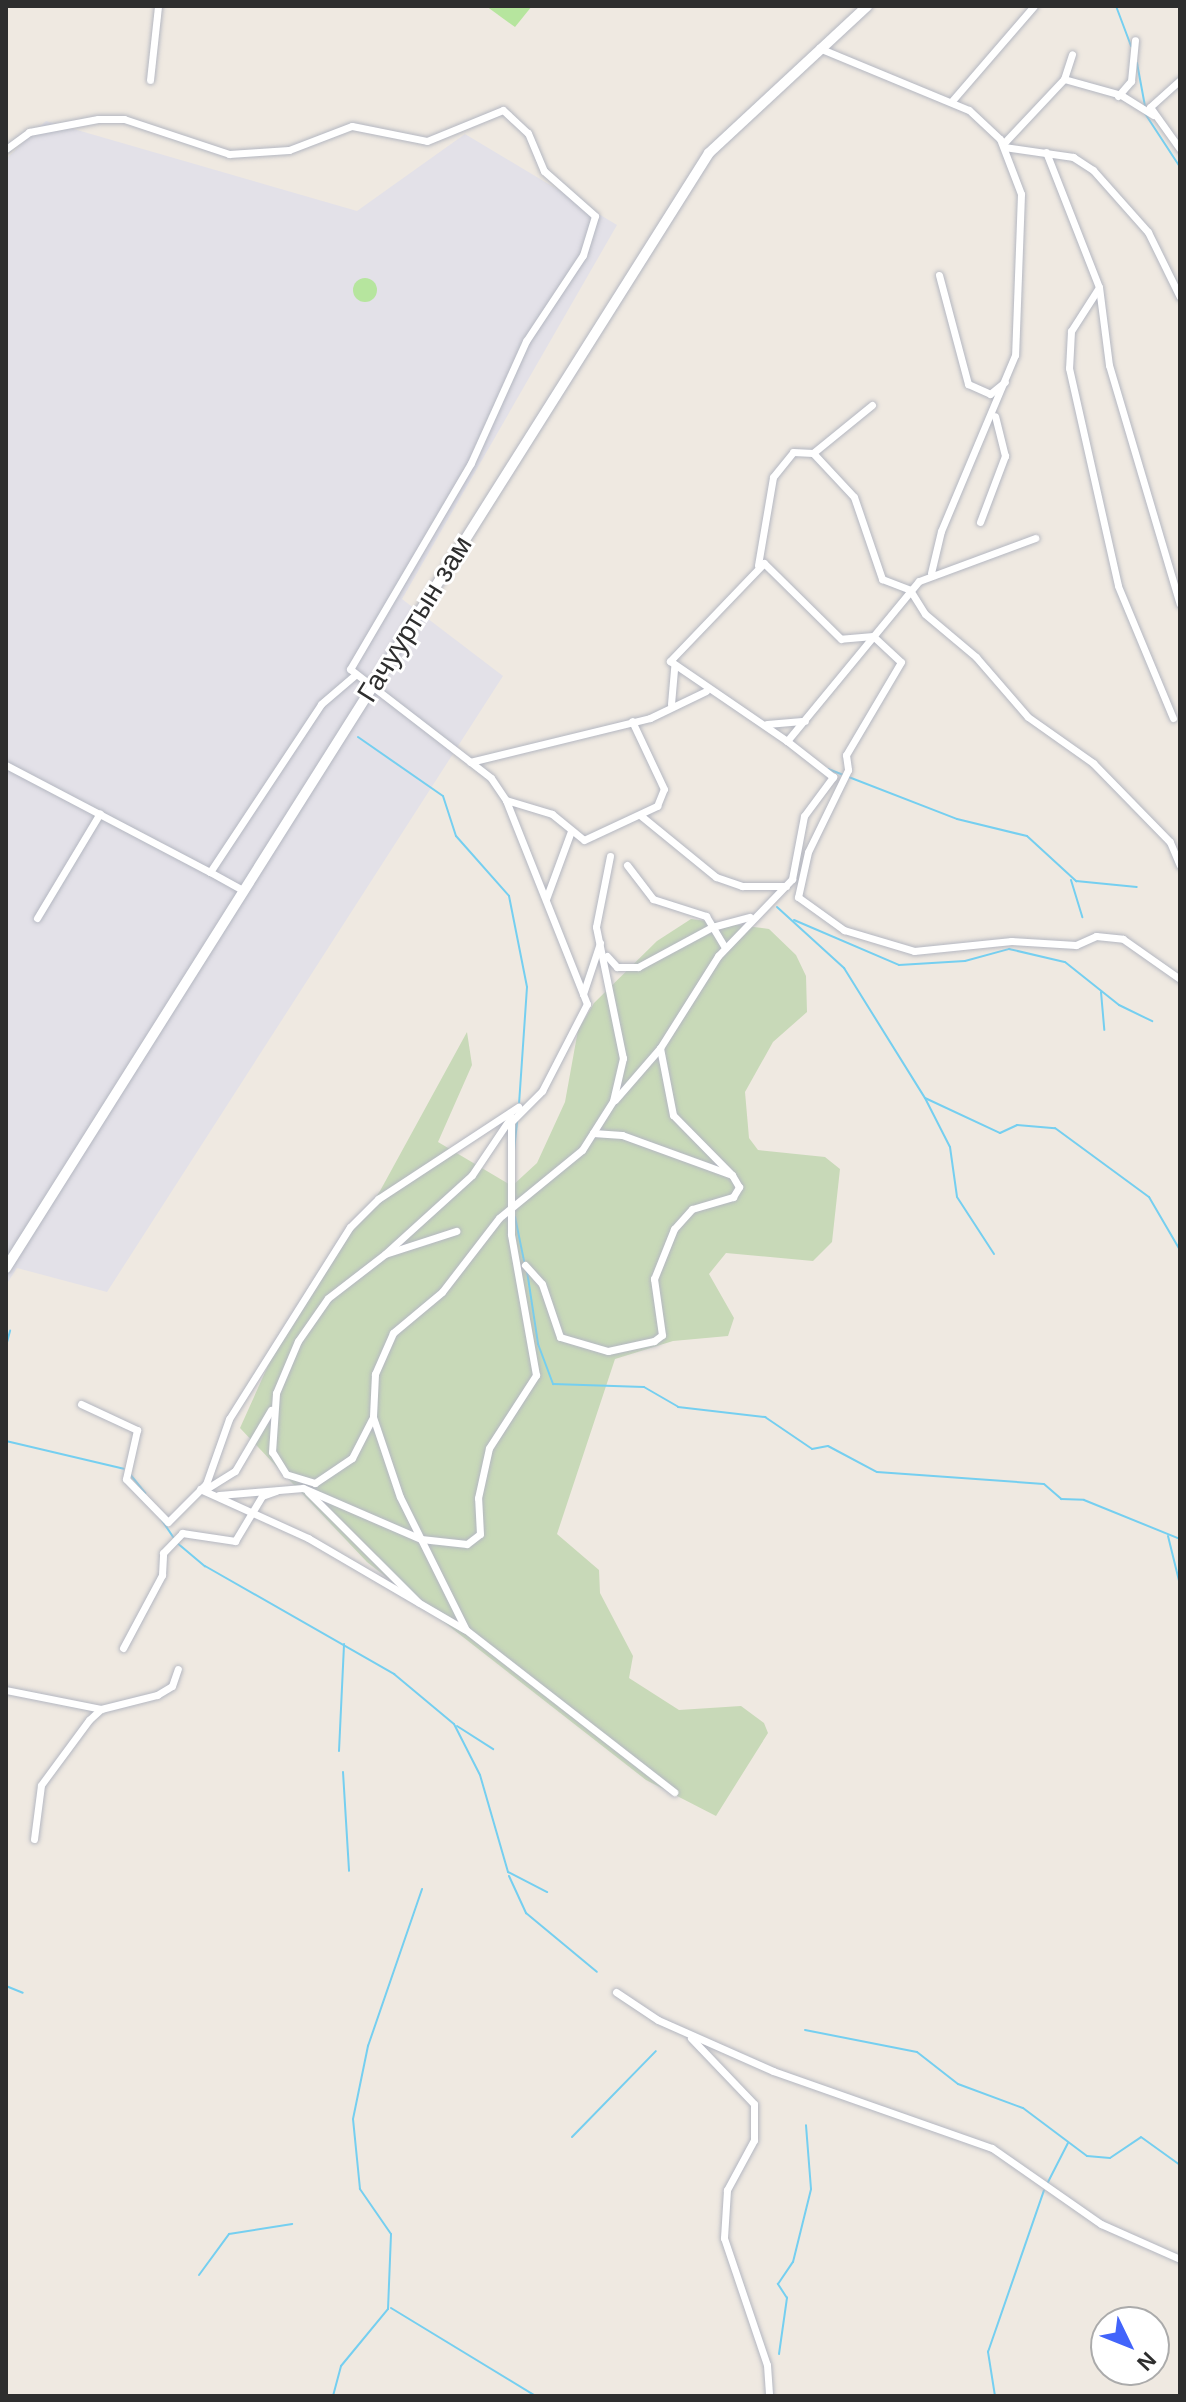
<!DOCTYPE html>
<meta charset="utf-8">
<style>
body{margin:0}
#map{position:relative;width:1186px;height:2402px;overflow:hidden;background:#efe9e1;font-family:Helvetica,sans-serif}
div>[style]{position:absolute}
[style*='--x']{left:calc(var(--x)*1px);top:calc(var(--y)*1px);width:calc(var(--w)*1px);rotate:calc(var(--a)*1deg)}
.industrial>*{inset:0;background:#e3e1e8}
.green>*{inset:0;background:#b6e59e}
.round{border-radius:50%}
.cemetery>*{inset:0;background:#c8d9b8}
.stream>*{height:2px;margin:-1px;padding:0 1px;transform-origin:1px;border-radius:1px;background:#75cff0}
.roads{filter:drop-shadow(0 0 2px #b4b7c1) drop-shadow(0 0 2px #b4b7c1)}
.street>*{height:7px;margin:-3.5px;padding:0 3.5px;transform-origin:3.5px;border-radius:3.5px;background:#fff}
.secondary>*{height:10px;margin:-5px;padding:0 5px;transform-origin:5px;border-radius:5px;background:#fff}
span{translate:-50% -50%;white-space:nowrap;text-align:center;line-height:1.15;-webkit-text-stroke:6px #fff;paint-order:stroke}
.street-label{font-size:28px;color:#2e2e2e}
.frame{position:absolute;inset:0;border:8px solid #2e2e2e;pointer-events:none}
.north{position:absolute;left:1090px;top:2306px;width:80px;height:80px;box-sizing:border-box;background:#fff;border:2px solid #ababab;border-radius:50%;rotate:133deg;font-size:22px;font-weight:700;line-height:32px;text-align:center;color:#2e2e2e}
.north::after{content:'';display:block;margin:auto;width:28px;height:36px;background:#4264fb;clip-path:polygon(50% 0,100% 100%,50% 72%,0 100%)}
</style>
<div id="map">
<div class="industrial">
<i style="clip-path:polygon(46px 121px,357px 211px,465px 134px,617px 225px,402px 599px,503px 676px,107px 1292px,17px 1268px,6px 1285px,6px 159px)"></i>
</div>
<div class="green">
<i style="clip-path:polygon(486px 6px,532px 6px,515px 27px)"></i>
<i class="round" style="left:353px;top:278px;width:24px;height:24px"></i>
</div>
<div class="cemetery">
<i style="clip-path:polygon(691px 919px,769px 929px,796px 955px,806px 976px,807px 1012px,773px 1042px,745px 1092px,749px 1138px,758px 1150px,825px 1157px,840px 1169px,832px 1242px,813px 1261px,726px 1253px,709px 1274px,734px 1318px,728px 1336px,673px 1341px,615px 1359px,557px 1534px,599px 1570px,600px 1593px,633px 1656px,629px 1678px,679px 1710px,741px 1706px,764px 1723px,768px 1733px,716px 1816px,646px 1780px,367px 1562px,240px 1428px,289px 1319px,380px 1191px,467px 1032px,472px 1065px,438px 1142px,512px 1186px,537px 1163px,565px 1102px,578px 1030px,594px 1003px,657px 941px)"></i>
</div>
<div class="stream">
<i style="--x:1116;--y:6;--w:43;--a:69.4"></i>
<i style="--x:1137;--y:63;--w:44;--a:79.5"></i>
<i style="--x:1144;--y:112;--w:66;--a:56.8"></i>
<i style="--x:358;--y:737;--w:103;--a:34.8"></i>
<i style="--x:443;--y:796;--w:42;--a:72"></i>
<i style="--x:456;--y:836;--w:80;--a:48.5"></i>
<i style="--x:509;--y:896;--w:93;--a:78.8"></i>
<i style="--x:527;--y:987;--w:116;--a:93.9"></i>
<i style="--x:828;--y:769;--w:138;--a:21.2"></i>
<i style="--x:957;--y:819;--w:72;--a:13.7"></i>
<i style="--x:1027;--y:836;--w:67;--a:42.6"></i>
<i style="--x:1076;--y:881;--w:61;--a:5.6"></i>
<i style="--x:1071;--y:880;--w:39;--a:73"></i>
<i style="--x:777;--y:907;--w:91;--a:42.3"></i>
<i style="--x:844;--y:968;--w:153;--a:58.1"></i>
<i style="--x:925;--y:1098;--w:83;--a:25"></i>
<i style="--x:1000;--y:1133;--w:19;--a:-25"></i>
<i style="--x:1017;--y:1125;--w:38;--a:5"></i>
<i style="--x:1055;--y:1128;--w:117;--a:36.3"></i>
<i style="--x:1149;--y:1197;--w:61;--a:59.7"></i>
<i style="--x:794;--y:920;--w:114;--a:23.2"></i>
<i style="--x:899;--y:965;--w:66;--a:-3.5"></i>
<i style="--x:965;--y:961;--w:46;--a:-15.3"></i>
<i style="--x:1009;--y:949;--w:57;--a:13.1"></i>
<i style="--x:1065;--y:962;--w:69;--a:38.5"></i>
<i style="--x:1119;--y:1005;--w:37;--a:26"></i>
<i style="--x:1101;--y:992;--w:38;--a:85"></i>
<i style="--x:925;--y:1098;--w:55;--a:63"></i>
<i style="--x:950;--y:1147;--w:50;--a:82"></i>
<i style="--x:957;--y:1197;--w:68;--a:57"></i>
<i style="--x:514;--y:1151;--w:30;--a:-84"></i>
<i style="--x:515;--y:1217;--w:45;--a:78.4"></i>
<i style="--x:527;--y:1271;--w:74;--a:81.4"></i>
<i style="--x:538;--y:1344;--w:43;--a:69.4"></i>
<i style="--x:553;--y:1384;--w:91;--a:1.9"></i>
<i style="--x:644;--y:1387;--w:39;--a:30"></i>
<i style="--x:678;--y:1407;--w:88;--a:6.6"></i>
<i style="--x:765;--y:1417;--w:57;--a:34.2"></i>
<i style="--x:812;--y:1449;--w:16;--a:-11"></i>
<i style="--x:828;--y:1446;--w:55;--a:28"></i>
<i style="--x:877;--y:1472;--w:167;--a:4.1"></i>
<i style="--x:1044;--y:1484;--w:23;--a:41"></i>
<i style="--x:1061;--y:1499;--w:23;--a:2"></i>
<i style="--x:1084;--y:1500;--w:104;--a:22.1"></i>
<i style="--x:6;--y:1346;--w:16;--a:-75"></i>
<i style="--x:6;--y:1441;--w:121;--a:13.3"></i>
<i style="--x:129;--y:1473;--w:26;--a:51"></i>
<i style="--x:161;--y:1519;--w:22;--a:56"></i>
<i style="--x:1168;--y:1536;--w:50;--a:76.2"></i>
<i style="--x:176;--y:1542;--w:38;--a:40"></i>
<i style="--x:205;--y:1566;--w:218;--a:29.7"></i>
<i style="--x:394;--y:1674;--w:78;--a:39.8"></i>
<i style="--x:454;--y:1724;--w:57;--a:63"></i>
<i style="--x:480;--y:1775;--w:101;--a:73.9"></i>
<i style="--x:508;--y:1872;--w:44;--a:27.1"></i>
<i style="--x:457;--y:1726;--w:43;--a:32.6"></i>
<i style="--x:339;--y:1751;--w:107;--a:-87.3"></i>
<i style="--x:343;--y:1772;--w:99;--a:86.5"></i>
<i style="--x:509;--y:1876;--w:41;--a:65.3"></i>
<i style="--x:526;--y:1913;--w:92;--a:39.7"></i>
<i style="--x:6;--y:1986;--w:18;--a:22"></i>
<i style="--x:805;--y:2030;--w:114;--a:11.1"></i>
<i style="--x:917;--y:2052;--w:52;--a:38"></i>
<i style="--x:958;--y:2084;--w:69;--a:20.3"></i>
<i style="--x:1023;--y:2108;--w:80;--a:36.9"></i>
<i style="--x:1087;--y:2156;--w:23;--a:5"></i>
<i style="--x:1110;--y:2158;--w:37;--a:-34"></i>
<i style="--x:1141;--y:2137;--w:48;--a:35.7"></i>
<i style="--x:572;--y:2137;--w:120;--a:-45.7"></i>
<i style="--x:1047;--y:2184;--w:46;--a:-62.9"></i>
<i style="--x:199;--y:2275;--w:51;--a:-53.8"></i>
<i style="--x:229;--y:2234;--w:64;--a:-9"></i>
<i style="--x:391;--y:2308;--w:170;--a:31.3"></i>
<i style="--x:779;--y:2354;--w:57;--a:-81.9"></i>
<i style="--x:787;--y:2298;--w:17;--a:-123"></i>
<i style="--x:778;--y:2284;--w:27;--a:-56"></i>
<i style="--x:793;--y:2262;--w:75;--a:-76.1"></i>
<i style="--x:811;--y:2189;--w:64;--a:-94.5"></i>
<i style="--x:333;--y:2396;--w:31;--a:-75"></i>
<i style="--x:341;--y:2366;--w:74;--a:-50.5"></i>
<i style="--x:388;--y:2309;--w:75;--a:-87.7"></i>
<i style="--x:391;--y:2234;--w:55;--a:-124.6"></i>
<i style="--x:360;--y:2189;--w:70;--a:-95.7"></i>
<i style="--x:353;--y:2119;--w:75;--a:-78.4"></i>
<i style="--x:368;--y:2046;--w:166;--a:-71"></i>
<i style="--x:995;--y:2396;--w:45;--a:-99"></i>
<i style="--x:988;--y:2352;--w:171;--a:-70.9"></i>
</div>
<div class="roads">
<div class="street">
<i style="--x:819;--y:48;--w:162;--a:22.5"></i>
<i style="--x:969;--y:110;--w:42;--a:43.1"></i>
<i style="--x:1000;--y:139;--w:59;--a:69.1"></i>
<i style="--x:1021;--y:194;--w:161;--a:92.1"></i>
<i style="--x:1015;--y:355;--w:191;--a:112.8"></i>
<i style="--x:941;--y:531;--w:43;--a:103.4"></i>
<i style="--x:1064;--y:79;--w:26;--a:-72"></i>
<i style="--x:150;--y:80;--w:74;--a:-83.8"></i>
<i style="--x:1180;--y:80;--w:40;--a:138"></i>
<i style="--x:1150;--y:107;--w:52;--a:54.5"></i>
<i style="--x:1118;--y:96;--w:20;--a:-49"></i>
<i style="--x:1131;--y:81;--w:41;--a:-84.4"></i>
<i style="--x:951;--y:102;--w:127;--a:-49.2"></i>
<i style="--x:1003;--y:144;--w:89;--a:-46.8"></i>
<i style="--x:1064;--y:79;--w:59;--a:15.7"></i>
<i style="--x:1121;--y:95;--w:38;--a:32"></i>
<i style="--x:1004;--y:147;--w:70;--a:8.2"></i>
<i style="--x:1073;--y:157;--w:24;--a:33"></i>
<i style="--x:1093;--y:170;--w:83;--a:48.4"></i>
<i style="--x:1148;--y:232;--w:72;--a:63.8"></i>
<i style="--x:6;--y:149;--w:29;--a:-36"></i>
<i style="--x:29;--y:132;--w:70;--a:-10.7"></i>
<i style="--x:98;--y:119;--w:26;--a:0"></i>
<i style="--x:124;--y:119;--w:111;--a:18.4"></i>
<i style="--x:229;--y:154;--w:60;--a:-3.8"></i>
<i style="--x:289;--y:150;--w:67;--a:-20.9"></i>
<i style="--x:352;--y:126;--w:76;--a:11.3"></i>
<i style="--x:427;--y:141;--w:82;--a:-22.2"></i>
<i style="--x:503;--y:110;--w:34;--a:43"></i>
<i style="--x:528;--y:133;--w:41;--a:67.2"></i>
<i style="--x:544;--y:171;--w:68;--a:41.4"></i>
<i style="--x:595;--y:216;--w:41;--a:107.1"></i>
<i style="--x:583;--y:255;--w:103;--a:123.5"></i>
<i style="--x:526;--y:341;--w:134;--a:114.3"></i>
<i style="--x:471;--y:463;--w:239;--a:120.4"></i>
<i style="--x:350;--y:669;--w:178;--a:37.7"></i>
<i style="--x:491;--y:778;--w:27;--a:56"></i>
<i style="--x:506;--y:800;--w:48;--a:16.9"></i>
<i style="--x:552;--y:814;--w:41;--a:39.1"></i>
<i style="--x:584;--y:840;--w:81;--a:-25"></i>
<i style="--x:657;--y:806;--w:18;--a:-68"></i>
<i style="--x:664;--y:789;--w:75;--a:-115.2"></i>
<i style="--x:1046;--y:152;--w:145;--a:68.6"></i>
<i style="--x:1099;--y:287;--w:79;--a:82.7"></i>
<i style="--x:1109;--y:365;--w:249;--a:73.5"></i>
<i style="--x:939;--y:275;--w:113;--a:75.1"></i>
<i style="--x:968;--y:384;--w:24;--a:24"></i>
<i style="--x:990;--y:394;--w:19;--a:-39"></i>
<i style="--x:1098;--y:289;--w:50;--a:122.7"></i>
<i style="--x:1071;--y:331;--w:37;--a:93"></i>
<i style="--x:1069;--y:368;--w:223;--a:77.3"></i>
<i style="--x:1118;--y:586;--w:143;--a:67.4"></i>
<i style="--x:872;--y:405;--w:76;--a:140.9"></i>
<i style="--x:813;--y:453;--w:60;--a:47"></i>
<i style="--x:854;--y:497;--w:87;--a:71.1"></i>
<i style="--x:882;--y:579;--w:30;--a:21"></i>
<i style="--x:910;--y:590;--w:28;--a:58"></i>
<i style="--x:925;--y:614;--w:67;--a:40.1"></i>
<i style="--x:976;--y:657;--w:79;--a:49.1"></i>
<i style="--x:1028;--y:717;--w:80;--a:35.3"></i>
<i style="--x:1093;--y:763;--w:110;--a:45.7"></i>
<i style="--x:1170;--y:842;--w:25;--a:67"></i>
<i style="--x:980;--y:522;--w:71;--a:-69.3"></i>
<i style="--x:1005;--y:456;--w:41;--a:-104"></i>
<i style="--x:758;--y:565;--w:89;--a:-80.3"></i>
<i style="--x:773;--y:477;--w:32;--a:-51"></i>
<i style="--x:793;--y:452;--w:20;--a:3"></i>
<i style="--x:873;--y:636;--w:32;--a:175"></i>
<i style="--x:841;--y:639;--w:108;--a:-135.4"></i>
<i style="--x:764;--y:563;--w:136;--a:133.8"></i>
<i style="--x:670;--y:661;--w:142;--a:34.4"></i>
<i style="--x:787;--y:741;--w:207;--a:-50.5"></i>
<i style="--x:919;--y:581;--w:124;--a:-20.3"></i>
<i style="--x:873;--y:636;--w:38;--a:43"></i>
<i style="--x:901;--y:662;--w:108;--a:120.6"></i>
<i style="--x:846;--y:755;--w:15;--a:82"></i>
<i style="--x:848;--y:770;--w:91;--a:116"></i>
<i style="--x:808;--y:852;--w:46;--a:102.5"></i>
<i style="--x:798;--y:897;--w:57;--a:35.7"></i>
<i style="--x:844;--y:930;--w:73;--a:16.7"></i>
<i style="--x:914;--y:951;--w:98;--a:-5.9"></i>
<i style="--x:1011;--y:941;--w:65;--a:3.5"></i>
<i style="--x:1076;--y:945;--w:22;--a:-24"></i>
<i style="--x:1096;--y:936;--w:27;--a:6"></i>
<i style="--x:1123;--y:939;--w:70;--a:35.1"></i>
<i style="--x:671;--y:704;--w:37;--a:-85"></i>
<i style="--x:767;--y:724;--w:38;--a:-5"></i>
<i style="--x:470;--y:762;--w:185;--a:-13.7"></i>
<i style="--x:650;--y:718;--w:62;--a:-25.7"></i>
<i style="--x:6;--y:765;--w:230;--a:27.7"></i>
<i style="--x:210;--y:872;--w:201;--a:-56.5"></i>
<i style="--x:321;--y:704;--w:45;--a:-40.5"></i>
<i style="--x:640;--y:815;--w:98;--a:39.2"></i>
<i style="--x:716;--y:877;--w:28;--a:19"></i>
<i style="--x:742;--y:886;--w:44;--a:0"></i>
<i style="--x:610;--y:856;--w:72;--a:101.2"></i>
<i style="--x:596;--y:927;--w:134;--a:78.4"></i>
<i style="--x:623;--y:1058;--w:44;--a:103.1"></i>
<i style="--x:613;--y:1101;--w:58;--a:122.3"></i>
<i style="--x:582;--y:1150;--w:107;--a:140.7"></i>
<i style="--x:499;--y:1218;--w:93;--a:127.6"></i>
<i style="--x:442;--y:1292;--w:64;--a:140.1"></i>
<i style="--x:393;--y:1333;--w:45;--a:113.7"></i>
<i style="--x:375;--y:1374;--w:43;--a:92.7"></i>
<i style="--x:373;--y:1417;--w:84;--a:71.4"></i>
<i style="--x:400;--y:1497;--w:148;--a:63.6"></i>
<i style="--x:466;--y:1630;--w:264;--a:37.9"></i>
<i style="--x:627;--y:865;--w:43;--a:52.6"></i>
<i style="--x:653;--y:899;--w:56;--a:17.8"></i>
<i style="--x:706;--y:916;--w:35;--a:59"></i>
<i style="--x:210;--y:872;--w:38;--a:29"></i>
<i style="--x:546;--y:899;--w:72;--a:-69.8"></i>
<i style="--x:37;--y:918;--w:122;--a:-59"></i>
<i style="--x:607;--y:956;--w:15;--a:48"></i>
<i style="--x:617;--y:967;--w:21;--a:0"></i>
<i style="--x:638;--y:967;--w:84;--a:-28.4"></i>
<i style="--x:712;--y:927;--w:39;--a:-15"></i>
<i style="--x:583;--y:994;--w:54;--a:-71.6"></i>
<i style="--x:615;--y:1100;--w:69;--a:-49.1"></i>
<i style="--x:660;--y:1048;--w:109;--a:-57.8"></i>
<i style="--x:718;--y:956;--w:107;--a:-46.1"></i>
<i style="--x:792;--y:879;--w:64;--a:-79.2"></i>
<i style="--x:804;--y:816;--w:49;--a:-53.4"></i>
<i style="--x:833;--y:777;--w:58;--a:-142"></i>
<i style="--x:593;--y:1133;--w:29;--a:4"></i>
<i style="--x:622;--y:1135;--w:117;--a:20"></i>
<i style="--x:732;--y:1175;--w:84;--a:-134.5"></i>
<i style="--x:673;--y:1115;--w:68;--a:-101"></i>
<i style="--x:386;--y:1253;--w:116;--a:-42.2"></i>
<i style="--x:472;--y:1175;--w:70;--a:-56.1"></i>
<i style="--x:525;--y:1265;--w:25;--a:48"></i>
<i style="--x:542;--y:1284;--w:56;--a:71.2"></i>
<i style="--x:560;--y:1337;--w:50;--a:16.3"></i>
<i style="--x:608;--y:1351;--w:47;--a:-12.3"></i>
<i style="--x:654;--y:1341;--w:10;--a:-37"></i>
<i style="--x:662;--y:1335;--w:57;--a:-98.1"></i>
<i style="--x:654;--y:1279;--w:54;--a:-68.2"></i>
<i style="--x:674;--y:1229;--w:27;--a:-48"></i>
<i style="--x:692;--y:1209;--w:43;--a:-16.3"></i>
<i style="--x:733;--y:1197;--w:12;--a:-59"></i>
<i style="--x:739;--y:1187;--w:14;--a:-120"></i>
<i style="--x:81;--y:1404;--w:62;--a:24.9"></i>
<i style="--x:137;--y:1430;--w:50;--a:102.7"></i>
<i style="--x:126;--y:1479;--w:60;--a:45.7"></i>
<i style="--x:168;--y:1522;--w:54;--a:-45"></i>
<i style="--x:206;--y:1484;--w:69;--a:-70.5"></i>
<i style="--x:229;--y:1419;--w:227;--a:-57.8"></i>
<i style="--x:350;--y:1227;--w:40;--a:-45"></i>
<i style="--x:378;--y:1199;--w:168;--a:-33.3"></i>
<i style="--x:372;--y:1419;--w:44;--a:117.1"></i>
<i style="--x:352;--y:1458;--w:45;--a:146"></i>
<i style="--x:315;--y:1483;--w:30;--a:-163"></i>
<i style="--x:286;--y:1474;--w:26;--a:-122"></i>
<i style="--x:272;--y:1452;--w:59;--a:-86.1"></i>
<i style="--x:276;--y:1393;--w:56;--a:-67.1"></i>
<i style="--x:298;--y:1341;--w:52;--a:-55.1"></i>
<i style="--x:328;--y:1298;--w:72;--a:-37.7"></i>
<i style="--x:385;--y:1254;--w:75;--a:-17.9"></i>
<i style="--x:200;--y:1489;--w:119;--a:24.4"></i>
<i style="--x:308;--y:1538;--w:181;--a:30.3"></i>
<i style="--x:206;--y:1489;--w:34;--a:-32"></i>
<i style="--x:235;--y:1471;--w:71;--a:-59.5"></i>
<i style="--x:308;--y:1492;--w:156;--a:45"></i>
<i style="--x:219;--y:1495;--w:84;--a:-4.8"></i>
<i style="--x:303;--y:1488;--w:129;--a:23.4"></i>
<i style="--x:421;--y:1539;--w:46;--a:6.2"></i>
<i style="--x:467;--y:1544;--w:16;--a:-38"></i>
<i style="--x:480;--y:1534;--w:36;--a:-93"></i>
<i style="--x:478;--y:1498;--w:51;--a:-77.6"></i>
<i style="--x:489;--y:1448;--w:87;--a:-57.2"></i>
<i style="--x:536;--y:1375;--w:143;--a:-100.1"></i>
<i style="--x:511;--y:1234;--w:112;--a:-90"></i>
<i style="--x:511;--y:1122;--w:44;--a:-45"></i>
<i style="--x:542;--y:1091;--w:98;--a:-62.7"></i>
<i style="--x:587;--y:1004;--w:219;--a:-111.7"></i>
<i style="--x:123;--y:1648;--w:83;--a:-61.9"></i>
<i style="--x:162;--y:1575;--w:22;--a:-87"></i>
<i style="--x:163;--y:1553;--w:28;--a:-46"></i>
<i style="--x:182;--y:1533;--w:54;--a:8.6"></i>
<i style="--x:235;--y:1541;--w:52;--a:-59"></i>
<i style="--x:262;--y:1496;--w:15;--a:-20"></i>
<i style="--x:6;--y:1690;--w:97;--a:11.3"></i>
<i style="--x:34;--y:1839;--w:54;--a:-82.6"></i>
<i style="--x:41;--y:1785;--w:81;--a:-53.6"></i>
<i style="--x:89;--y:1720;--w:16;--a:-43"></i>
<i style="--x:101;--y:1709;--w:58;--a:-14"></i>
<i style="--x:157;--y:1695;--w:17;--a:-31"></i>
<i style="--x:172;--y:1686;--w:18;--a:-71"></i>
<i style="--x:616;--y:1992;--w:50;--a:33.7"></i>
<i style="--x:658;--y:2020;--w:126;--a:23.9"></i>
<i style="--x:773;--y:2071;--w:232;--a:19.4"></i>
<i style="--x:992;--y:2148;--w:133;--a:34.9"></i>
<i style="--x:1101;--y:2224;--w:86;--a:23.9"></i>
<i style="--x:691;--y:2038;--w:91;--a:46.3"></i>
<i style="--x:754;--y:2104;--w:36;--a:90"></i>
<i style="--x:754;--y:2140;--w:57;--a:118.4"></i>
<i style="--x:727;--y:2190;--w:48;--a:93.6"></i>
<i style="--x:724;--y:2238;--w:134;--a:71.3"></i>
<i style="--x:767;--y:2365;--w:31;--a:86"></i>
</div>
<div class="secondary">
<i style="--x:6;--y:1268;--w:1318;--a:-57.77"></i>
<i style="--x:709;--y:153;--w:216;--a:-42.9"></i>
</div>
</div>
<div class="street-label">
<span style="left:415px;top:619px;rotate:-58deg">Гачууртын зам</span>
</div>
<div class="frame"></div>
<div class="north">N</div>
</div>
